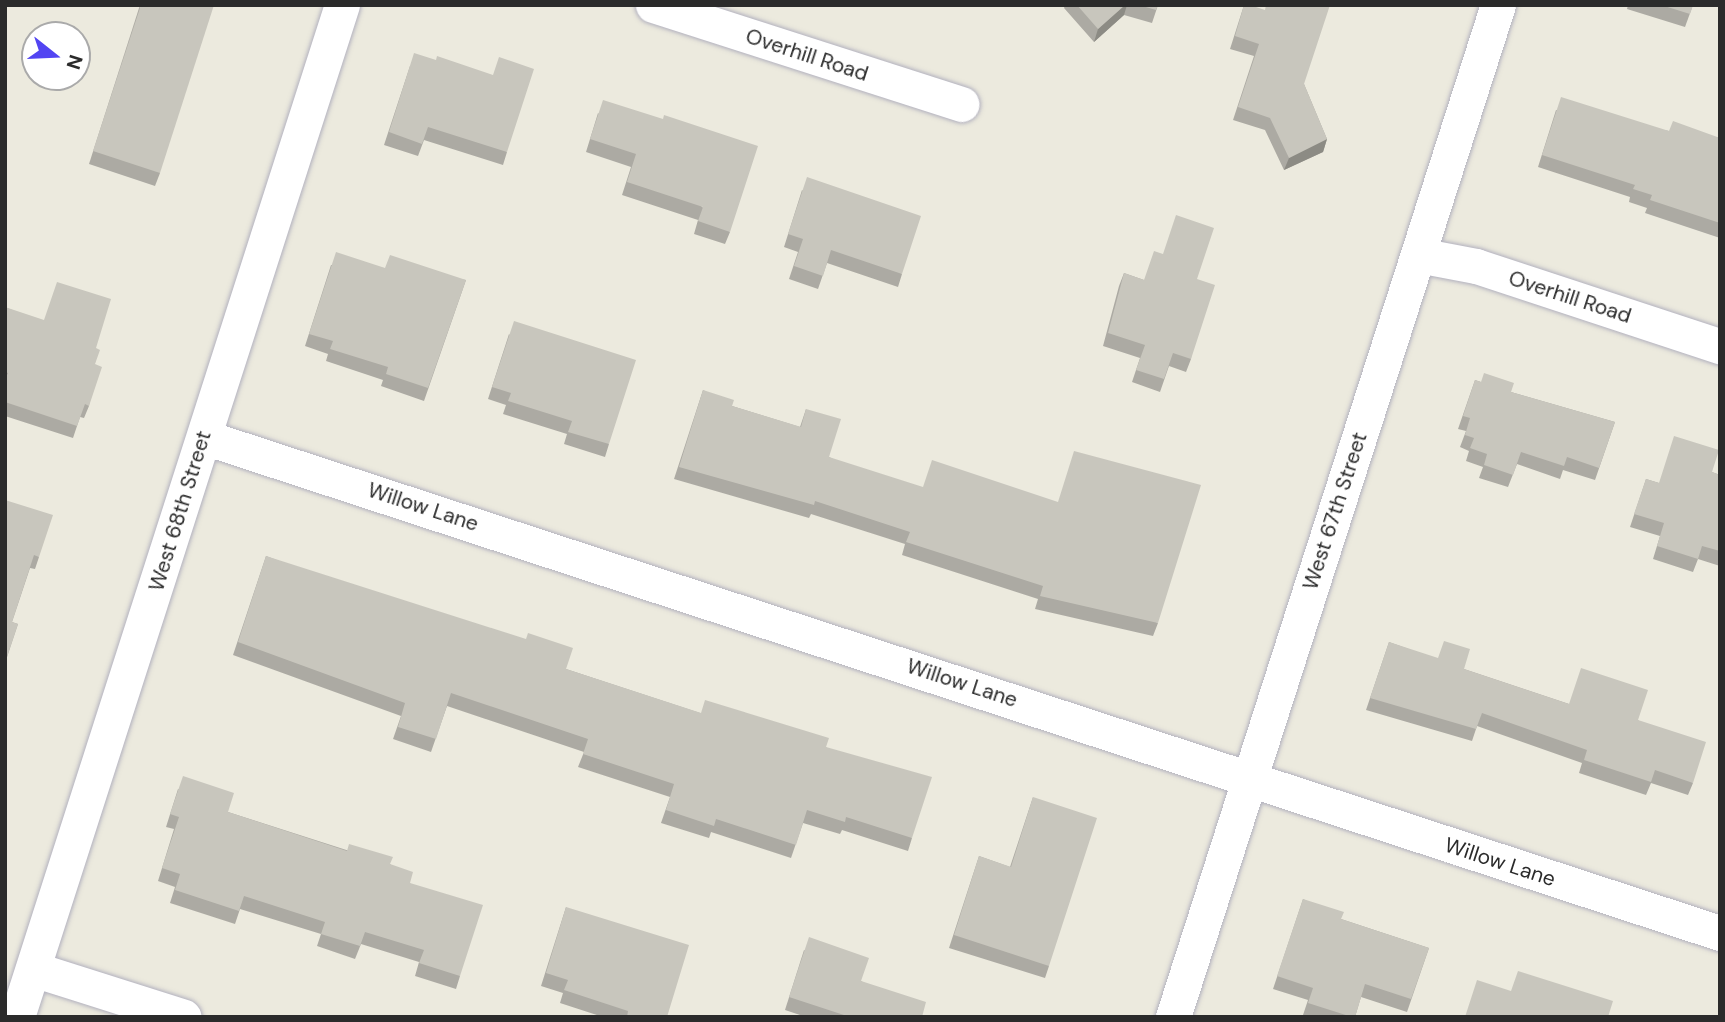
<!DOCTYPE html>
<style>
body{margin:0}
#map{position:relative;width:1725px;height:1022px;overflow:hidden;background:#eceade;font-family:"DM Sans",sans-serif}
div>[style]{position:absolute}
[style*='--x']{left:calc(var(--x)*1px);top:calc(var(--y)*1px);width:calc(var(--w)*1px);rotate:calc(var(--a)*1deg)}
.roads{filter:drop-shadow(0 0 2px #b2b1be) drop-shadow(0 0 2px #b2b1be)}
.street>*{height:35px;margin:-17.5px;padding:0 17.5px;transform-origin:17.5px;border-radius:17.5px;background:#fff}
.wall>*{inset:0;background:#acaaa3}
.shaded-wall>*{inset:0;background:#8c8b84}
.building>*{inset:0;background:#c8c6bd}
span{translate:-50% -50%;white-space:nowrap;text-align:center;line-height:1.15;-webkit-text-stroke:7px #fff;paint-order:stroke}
.street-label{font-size:21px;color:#2b2b2b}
.frame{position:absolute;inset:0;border:7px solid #2b2b2b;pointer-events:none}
.north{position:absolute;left:21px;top:21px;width:70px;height:70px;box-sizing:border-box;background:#fff;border:2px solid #aaa;border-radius:50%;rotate:108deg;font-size:19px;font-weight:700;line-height:28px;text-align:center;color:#2b2b2b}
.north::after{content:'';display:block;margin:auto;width:24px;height:32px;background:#5245f2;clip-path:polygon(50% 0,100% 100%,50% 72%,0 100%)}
</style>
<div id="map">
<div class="roads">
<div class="street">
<i style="--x:653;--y:5;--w:324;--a:17.8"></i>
<i style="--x:1418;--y:255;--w:59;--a:10.7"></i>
<i style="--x:1476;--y:266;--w:257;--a:18.2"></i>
<i style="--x:204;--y:437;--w:1595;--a:18.12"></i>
<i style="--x:33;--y:969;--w:158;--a:17.6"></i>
<i style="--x:17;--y:1017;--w:1063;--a:-72.2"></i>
<i style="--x:1173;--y:1017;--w:1063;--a:-72.2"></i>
</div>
</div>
<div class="wall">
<i style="clip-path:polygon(140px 5px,160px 173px,155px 186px,89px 164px)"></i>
<i style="clip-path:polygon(1065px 5px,1158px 5px,1152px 23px,1124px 15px,1094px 42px,1064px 8px)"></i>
<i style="clip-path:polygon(1244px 5px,1304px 84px,1327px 139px,1323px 152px,1284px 170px,1265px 130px,1233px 120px,1254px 56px,1230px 49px)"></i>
<i style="clip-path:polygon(1628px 5px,1693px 5px,1685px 27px,1627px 9px)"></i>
<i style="clip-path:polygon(410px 66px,507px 152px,503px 165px,424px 140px,418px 156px,384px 145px)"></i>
<i style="clip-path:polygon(1556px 110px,1669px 131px,1720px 138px,1720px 238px,1645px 213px,1647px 208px,1629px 202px,1630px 197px,1538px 167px)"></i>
<i style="clip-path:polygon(598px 113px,730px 232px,725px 244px,694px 234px,698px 220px,622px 195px,631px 167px,586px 152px)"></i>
<i style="clip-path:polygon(802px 190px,902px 274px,898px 287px,827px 263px,818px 289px,789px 279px,798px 252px,784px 247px)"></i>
<i style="clip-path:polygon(331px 265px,385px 268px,466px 280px,424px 401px,381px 386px,383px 380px,326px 361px,328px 354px,305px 346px)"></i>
<i style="clip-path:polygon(1124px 273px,1144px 280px,1197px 279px,1191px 359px,1186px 372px,1169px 366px,1160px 392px,1132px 382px,1140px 358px,1103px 346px,1119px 286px)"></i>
<i style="clip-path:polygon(5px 307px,96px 348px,95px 364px,89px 406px,84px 418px,80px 417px,73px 438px,5px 416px)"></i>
<i style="clip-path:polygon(509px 334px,609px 444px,605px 457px,564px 444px,567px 434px,503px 414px,506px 405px,488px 399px)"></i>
<i style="clip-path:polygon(1475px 380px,1511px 392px,1615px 422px,1595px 480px,1563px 470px,1560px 479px,1517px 464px,1508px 487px,1479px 478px,1483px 467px,1466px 461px,1469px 451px,1460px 447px,1466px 431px,1458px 429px)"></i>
<i style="clip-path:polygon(703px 390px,732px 406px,800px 427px,806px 409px,829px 457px,1158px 623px,1153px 636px,1035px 609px,1038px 599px,902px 555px,905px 544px,811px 514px,809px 518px,674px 479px)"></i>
<i style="clip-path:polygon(1712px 472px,1720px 475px,1720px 566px,1698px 559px,1693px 572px,1653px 559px,1660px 536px,1630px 527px,1646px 479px,1659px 483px)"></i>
<i style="clip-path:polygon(5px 500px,39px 557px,35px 569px,30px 568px,12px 622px,18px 624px,5px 663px)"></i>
<i style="clip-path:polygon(266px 556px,566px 669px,700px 713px,826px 747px,912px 838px,908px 851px,842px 830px,840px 834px,803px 823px,791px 858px,711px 832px,709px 838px,661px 823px,670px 797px,578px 767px,584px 752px,447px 706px,431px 752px,393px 739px,401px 716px,233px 655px)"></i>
<i style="clip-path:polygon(1389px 642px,1464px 669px,1569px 704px,1638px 720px,1693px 783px,1688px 795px,1651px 783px,1646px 795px,1579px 773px,1582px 763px,1477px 726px,1472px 741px,1366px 710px)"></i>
<i style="clip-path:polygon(178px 789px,228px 812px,390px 864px,410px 883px,460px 976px,456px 989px,415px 976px,419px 962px,361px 944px,355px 959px,317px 946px,321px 934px,240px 909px,235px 924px,170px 903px,175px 887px,158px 881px,174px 829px,166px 827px)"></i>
<i style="clip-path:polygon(1033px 797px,1049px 966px,1045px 978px,949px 948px,979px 856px,1010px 867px)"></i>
<i style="clip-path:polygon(1303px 899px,1341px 919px,1429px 948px,1407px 1012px,1361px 997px,1355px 1017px,1308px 1017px,1303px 1015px,1308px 1000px,1273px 989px)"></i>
<i style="clip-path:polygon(566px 907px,667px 1017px,603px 1017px,560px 1003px,563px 993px,541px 986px)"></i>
<i style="clip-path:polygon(804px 950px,861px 981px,922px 1017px,806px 1017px,785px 1010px)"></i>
</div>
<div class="shaded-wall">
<i style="clip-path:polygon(1125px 5px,1127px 5px,1124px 15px,1094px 42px,1098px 29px)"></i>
<i style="clip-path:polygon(1327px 139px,1323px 152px,1284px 170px,1289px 158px)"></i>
</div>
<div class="building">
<i style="clip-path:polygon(141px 5px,214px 5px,160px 173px,93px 151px)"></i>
<i style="clip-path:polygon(1077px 5px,1125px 5px,1098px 29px)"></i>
<i style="clip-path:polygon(1139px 5px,1158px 5px,1156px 10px)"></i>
<i style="clip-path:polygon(1244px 5px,1250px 5px,1265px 10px,1266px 5px,1330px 5px,1304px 84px,1327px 139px,1289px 158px,1270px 118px,1238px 107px,1259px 44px,1235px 36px)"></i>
<i style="clip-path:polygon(1661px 5px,1693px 5px,1690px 14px)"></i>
<i style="clip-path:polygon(414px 53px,436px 60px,437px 56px,493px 75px,499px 57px,534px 69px,507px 152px,428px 127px,422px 144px,389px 132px)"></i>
<i style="clip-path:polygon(1561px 97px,1669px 131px,1673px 121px,1720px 138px,1720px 223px,1650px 200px,1652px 195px,1633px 189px,1635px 185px,1542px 155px)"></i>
<i style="clip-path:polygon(603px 100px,663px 119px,664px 115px,758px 146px,730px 232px,698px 221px,703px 207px,627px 182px,636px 154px,590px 139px)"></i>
<i style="clip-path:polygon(807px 177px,921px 216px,902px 274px,831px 250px,823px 276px,794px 266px,803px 239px,788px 234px)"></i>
<i style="clip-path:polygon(1176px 215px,1214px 228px,1197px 279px,1215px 285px,1191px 359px,1173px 353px,1164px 379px,1136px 370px,1145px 345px,1108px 333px,1124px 273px,1144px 280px,1154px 251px,1163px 254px)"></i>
<i style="clip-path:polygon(336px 252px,385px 268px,390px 255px,466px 280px,428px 388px,386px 374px,388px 367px,330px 349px,333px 341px,309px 334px)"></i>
<i style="clip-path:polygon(57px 282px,111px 299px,96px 348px,100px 350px,95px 364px,102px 367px,89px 406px,85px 404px,77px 426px,5px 402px,5px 379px,8px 373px,5px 372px,5px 307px,44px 320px)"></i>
<i style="clip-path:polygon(514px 321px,636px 360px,609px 444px,568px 432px,572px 421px,508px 401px,511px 393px,492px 387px)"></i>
<i style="clip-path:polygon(1484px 373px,1514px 383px,1511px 392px,1615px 422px,1599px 468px,1567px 457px,1564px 466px,1521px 452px,1513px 475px,1484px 465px,1487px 454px,1470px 448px,1474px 438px,1465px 435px,1470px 418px,1463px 416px,1475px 380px,1481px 382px)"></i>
<i style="clip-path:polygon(703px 390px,734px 400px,732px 406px,801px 427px,806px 409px,841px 419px,829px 457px,923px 487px,932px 460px,1058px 502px,1074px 451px,1201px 485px,1158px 623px,1040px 596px,1043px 586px,906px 542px,910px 532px,815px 501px,814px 505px,679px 467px)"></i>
<i style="clip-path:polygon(1674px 436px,1719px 450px,1712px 472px,1720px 475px,1720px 551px,1702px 546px,1698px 559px,1657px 546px,1664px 523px,1634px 514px,1646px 479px,1659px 483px)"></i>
<i style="clip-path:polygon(5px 500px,53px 515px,39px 557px,34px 555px,12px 622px,18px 624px,5px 663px)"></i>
<i style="clip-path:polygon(266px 556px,526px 639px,528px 633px,573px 648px,566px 669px,701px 713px,705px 700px,829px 738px,826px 747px,932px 777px,912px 838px,846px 817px,845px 822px,807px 810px,796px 845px,716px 819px,714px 826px,666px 810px,674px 784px,583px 754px,588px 739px,451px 693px,436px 739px,398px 727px,405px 703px,238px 642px)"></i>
<i style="clip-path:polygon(1444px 641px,1470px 649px,1464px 669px,1569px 704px,1581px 668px,1648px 690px,1638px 720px,1706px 742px,1693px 783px,1655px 770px,1651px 782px,1584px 760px,1587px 750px,1482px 713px,1476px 729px,1370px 698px,1389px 642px,1438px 658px)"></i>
<i style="clip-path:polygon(183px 776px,234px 793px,228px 812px,347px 851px,349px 844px,393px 857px,390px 864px,413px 872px,410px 883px,483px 905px,460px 976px,419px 963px,424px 950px,365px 932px,360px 946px,321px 934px,325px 922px,244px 896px,239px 911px,175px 890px,180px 874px,162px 868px,179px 817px,170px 814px)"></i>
<i style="clip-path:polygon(1033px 797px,1097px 818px,1049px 966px,954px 935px,979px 856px,1011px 867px)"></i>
<i style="clip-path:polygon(1303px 899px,1344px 912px,1341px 919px,1429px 948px,1411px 999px,1365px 984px,1355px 1017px,1352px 1017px,1308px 1003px,1313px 988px,1277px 976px)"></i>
<i style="clip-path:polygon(566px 907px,689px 945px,667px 1017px,627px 1017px,628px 1011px,564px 990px,568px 980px,546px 973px)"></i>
<i style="clip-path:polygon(809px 937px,869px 958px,861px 981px,926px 1002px,922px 1017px,850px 1017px,789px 997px)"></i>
<i style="clip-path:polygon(1518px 971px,1613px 1001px,1608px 1017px,1465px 1017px,1477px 980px,1511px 991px)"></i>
</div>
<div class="street-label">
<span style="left:807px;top:55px;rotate:18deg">Overhill Road</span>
<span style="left:1570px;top:297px;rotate:18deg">Overhill Road</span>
<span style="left:423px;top:507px;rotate:18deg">Willow Lane</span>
<span style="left:180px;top:511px;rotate:-73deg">West 68th Street</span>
<span style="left:1335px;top:511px;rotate:-72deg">West 67th Street</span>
<span style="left:962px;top:683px;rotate:18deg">Willow Lane</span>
<span style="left:1500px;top:862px;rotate:18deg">Willow Lane</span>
</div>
<div class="frame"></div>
<div class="north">N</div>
</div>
